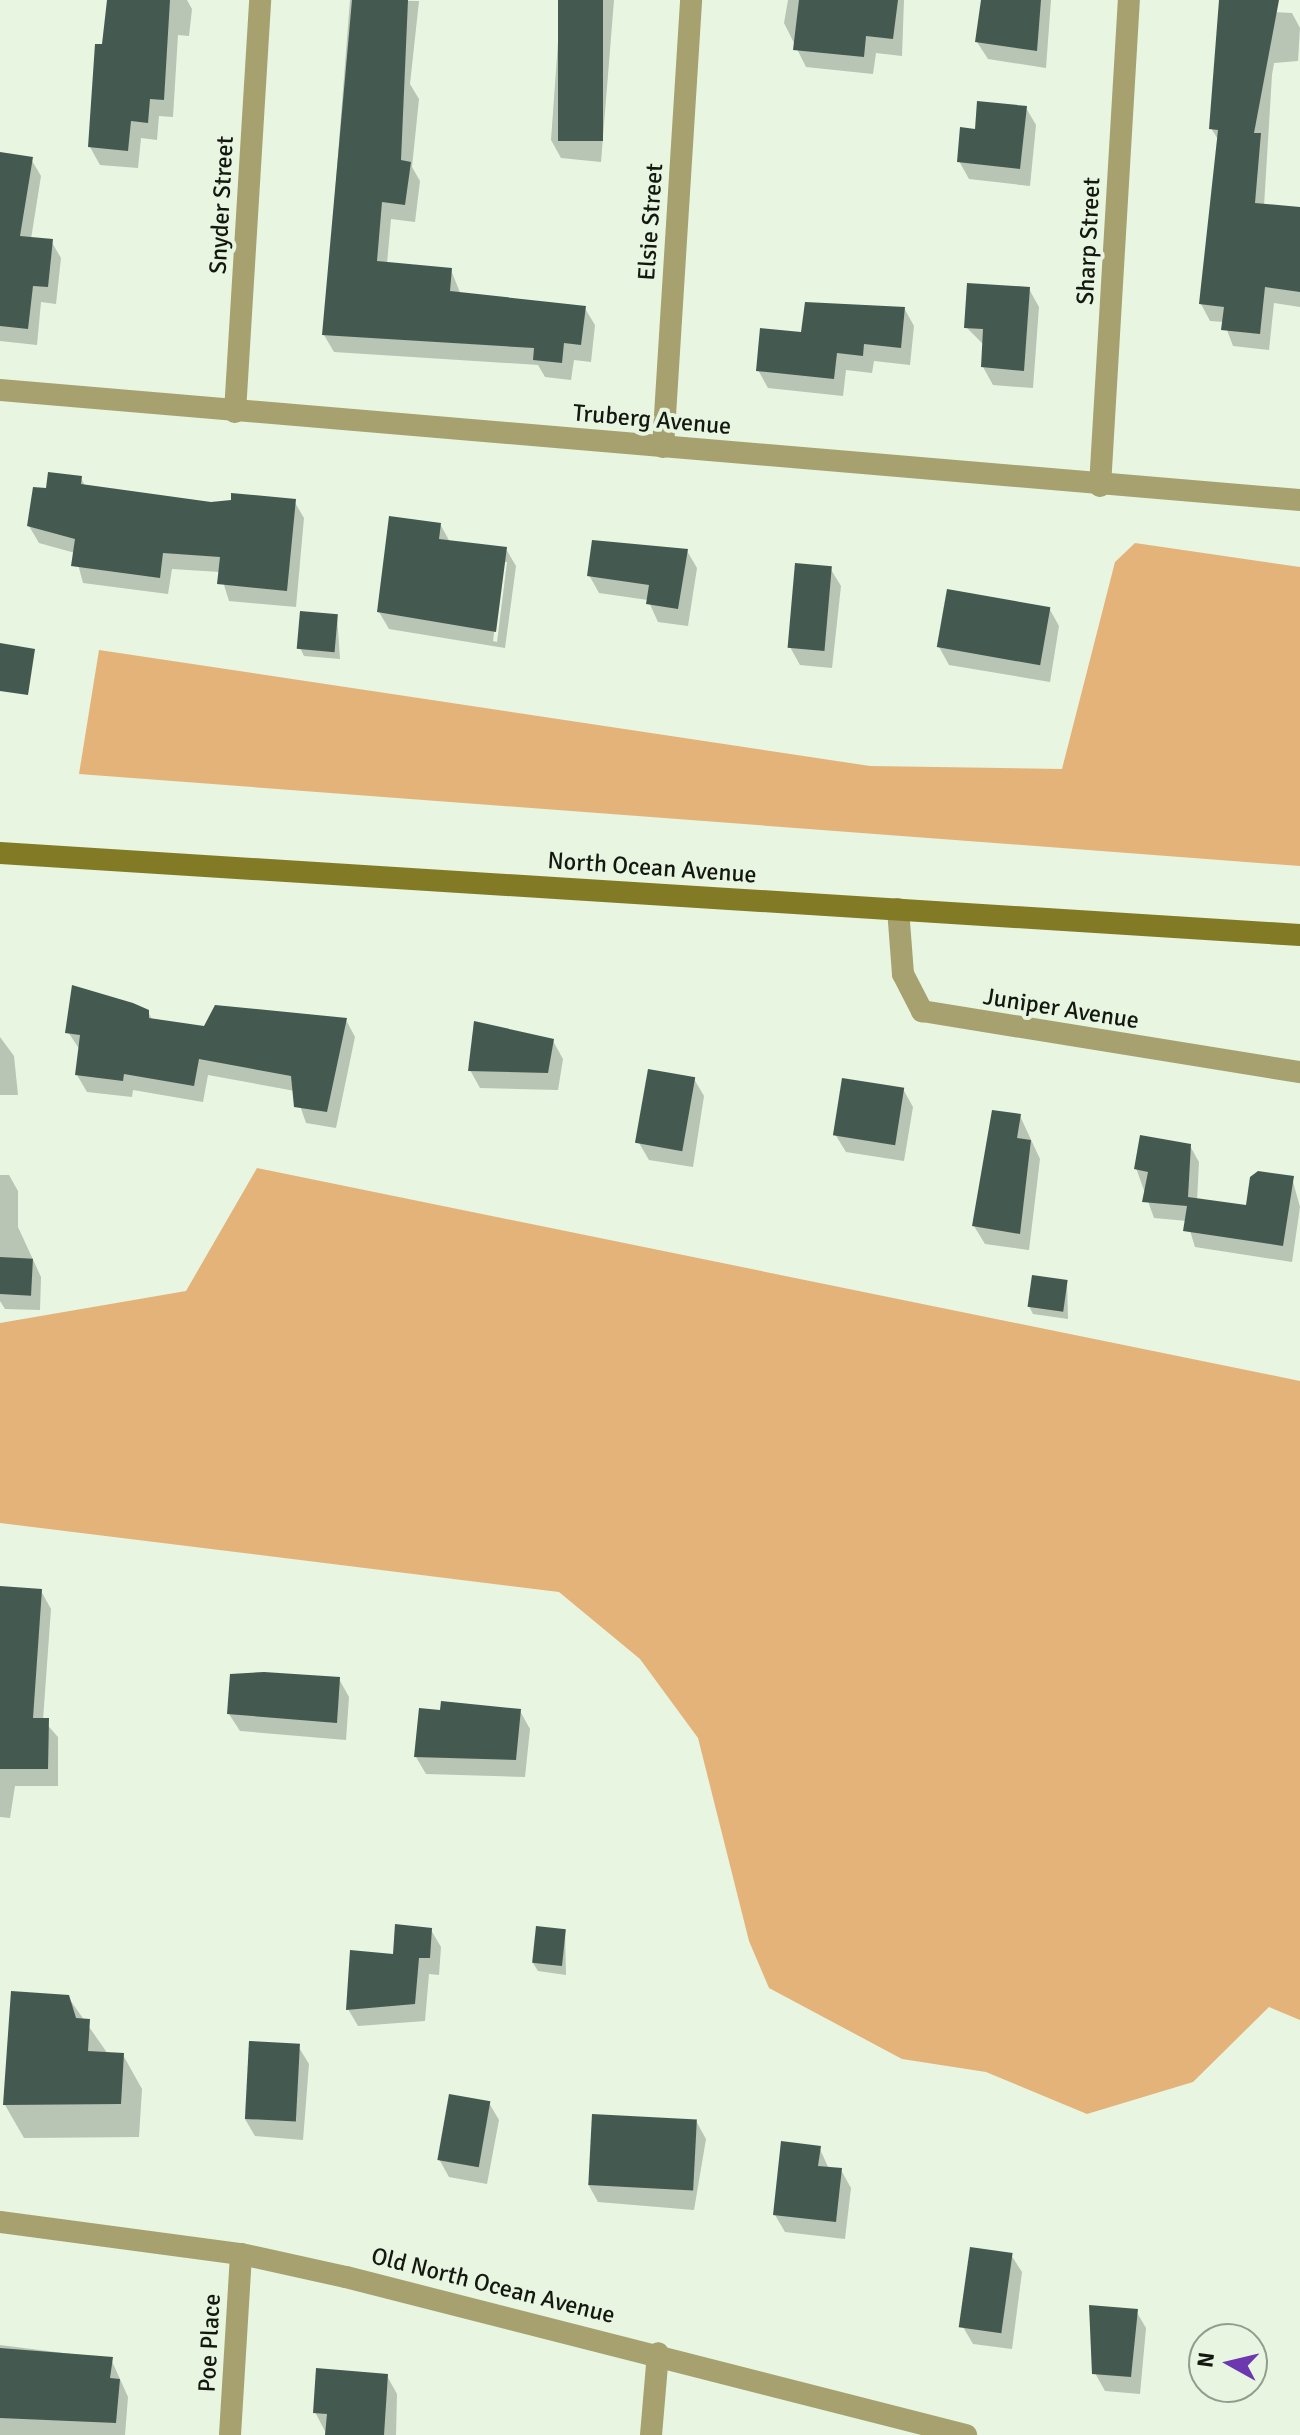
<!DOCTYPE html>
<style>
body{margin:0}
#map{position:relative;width:1300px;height:2435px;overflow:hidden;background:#e7f5e1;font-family:Signika,sans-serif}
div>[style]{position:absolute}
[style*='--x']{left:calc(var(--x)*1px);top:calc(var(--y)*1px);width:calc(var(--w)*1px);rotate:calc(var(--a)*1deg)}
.forest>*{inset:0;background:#e4b37a}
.shadow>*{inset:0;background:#0003}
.building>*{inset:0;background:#445a51;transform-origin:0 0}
.minor>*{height:22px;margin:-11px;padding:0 11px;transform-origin:11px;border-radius:11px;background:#a6a16e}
.tertiary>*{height:22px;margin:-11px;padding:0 11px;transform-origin:11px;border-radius:11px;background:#a6a16e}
.secondary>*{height:22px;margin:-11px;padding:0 11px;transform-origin:11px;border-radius:11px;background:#837a25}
span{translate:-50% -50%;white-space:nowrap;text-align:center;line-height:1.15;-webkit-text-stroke:8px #e7f5e1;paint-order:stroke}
.street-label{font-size:24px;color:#141811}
.north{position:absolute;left:1188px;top:2323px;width:80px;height:80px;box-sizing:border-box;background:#e7f5e1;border:2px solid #939d8e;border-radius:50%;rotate:278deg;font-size:22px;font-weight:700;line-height:32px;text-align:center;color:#141811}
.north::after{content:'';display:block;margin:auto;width:28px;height:36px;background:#6d38af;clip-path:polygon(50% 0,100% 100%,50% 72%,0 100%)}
</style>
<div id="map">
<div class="forest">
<i style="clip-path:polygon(1135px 543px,1300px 567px,1300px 866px,79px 774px,99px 650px,870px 766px,1062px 769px,1115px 562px)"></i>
<i style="clip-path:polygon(257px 1168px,1300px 1381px,1300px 2020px,1269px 2007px,1193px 2082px,1087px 2114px,986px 2072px,902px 2059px,769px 1988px,749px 1941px,698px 1738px,640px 1659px,559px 1592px,0 1523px,0 1323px,186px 1291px)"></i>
</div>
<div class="shadow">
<i style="clip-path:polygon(109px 0,187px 0,192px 9px,189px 36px,178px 35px,173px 117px,159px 116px,157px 140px,141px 138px,138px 168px,100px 165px,90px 147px)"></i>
<i style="clip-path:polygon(350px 0,419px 1px,410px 84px,419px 99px,412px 167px,420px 181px,415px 222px,391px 219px,387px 264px,451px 270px,461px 295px,584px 307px,595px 325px,591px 362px,574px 360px,571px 380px,545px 377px,538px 365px,334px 352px,324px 335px)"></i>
<i style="clip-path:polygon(561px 0,614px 0,601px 162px,561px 158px,551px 140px)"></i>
<i style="clip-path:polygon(788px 0,904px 0,902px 56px,876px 53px,873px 74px,806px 67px,784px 23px)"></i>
<i style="clip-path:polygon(983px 0,1051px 0,1046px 68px,988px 59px,977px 42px)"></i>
<i style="clip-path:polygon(1221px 0,1273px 0,1272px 12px,1292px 13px,1300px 28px,1298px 61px,1274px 63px,1272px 75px,1264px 206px,1300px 209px,1300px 307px,1274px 303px,1269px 350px,1233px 346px,1224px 322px,1210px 321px,1201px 304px,1219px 141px,1211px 128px)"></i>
<i style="clip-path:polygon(1026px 108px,1036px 125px,1030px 186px,969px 179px,959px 161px,976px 131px)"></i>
<i style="clip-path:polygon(0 154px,31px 159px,41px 176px,31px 239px,51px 241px,61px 258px,56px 304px,41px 302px,37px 345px,0 341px)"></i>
<i style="clip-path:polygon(1029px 289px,1039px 307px,1033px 388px,993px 385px,983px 367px,984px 345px,966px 327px)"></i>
<i style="clip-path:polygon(904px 308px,914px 326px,910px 365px,874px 361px,872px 373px,846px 370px,843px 396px,768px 388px,758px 370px,803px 334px)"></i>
<i style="clip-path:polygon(81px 478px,85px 486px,211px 504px,294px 501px,304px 518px,296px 607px,229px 601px,220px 572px,172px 569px,168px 594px,83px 583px,75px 553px,39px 543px,29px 526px,47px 491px)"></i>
<i style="clip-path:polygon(evenodd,440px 524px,450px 542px,506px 549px,516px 566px,505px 648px,389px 629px,379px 612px,440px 524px,503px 562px,507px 562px,497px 642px,493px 641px,503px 562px)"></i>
<i style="clip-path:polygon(687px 551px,697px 568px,688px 626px,658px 622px,648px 600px,599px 593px,589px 575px)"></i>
<i style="clip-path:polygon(830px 568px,841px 586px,832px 668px,800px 665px,790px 647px)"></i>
<i style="clip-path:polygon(1049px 608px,1059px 626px,1050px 682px,949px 665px,939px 647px)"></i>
<i style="clip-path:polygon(337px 616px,340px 659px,304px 656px,300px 648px)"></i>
<i style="clip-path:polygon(148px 1012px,153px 1021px,205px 1028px,346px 1020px,355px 1037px,336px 1128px,306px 1123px,295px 1091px,208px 1075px,203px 1102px,133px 1090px,132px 1097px,87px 1092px,77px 1075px,80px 1050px,68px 1032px)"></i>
<i style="clip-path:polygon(0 1037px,14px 1056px,18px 1095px,0 1095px)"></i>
<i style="clip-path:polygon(553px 1041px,563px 1059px,558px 1090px,480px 1088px,470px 1070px)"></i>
<i style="clip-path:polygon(694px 1079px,704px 1096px,693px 1167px,649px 1160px,639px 1143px)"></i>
<i style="clip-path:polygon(903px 1089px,913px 1107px,904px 1161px,846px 1152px,835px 1134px)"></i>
<i style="clip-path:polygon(1020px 1116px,1040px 1159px,1029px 1250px,985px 1244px,974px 1226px)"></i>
<i style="clip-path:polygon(1190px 1146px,1199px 1162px,1197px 1201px,1247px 1208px,1292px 1178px,1300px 1207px,1292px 1262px,1195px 1247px,1187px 1221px,1154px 1218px,1136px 1168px)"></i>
<i style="clip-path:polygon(0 1175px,9px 1175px,18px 1191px,18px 1227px,41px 1277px,40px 1310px,5px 1309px,0 1301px)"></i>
<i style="clip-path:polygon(1067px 1282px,1068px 1319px,1033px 1314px,1029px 1306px)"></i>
<i style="clip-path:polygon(0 1588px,41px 1591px,51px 1609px,43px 1720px,58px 1737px,58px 1786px,15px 1786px,10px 1818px,0 1817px)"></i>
<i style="clip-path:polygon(339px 1679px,349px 1697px,346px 1740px,240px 1731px,229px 1714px)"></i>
<i style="clip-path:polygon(520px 1711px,530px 1729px,525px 1777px,426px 1774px,416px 1757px)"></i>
<i style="clip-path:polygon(431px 1930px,441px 1947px,439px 1975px,429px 1974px,425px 2021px,358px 2026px,348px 2009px,395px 1956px)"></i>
<i style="clip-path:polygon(565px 1931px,566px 1975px,538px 1971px,533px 1963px)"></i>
<i style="clip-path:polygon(68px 1997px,108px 2054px,123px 2055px,142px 2089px,139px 2137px,24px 2138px,5px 2105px)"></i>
<i style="clip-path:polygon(298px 2046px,309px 2064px,303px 2140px,255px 2136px,245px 2119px)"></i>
<i style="clip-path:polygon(489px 2103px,499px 2120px,487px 2184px,449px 2177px,439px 2159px)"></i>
<i style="clip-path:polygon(696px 2121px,706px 2139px,694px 2210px,598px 2202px,588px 2184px)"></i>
<i style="clip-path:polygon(819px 2147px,829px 2169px,841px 2170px,851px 2188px,845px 2239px,785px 2232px,775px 2215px)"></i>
<i style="clip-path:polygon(1011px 2255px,1022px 2272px,1012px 2349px,973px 2344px,963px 2327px)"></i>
<i style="clip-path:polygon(1091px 2307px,1136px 2311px,1146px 2328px,1140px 2394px,1105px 2391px,1095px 2373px)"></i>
<i style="clip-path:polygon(0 2345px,111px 2359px,128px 2397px,125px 2435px,0 2435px)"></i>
<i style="clip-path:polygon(387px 2376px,397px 2394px,396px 2435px,327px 2435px,315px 2412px)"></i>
</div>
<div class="building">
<i style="clip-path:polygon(107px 0,170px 0,164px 100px,150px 99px,148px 123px,131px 121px,128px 151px,88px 147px,95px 44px,102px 44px)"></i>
<i style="clip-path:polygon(352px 0,408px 0,401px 160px,411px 162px,405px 205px,382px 202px,377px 261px,452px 268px,450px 291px,586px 306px,581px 345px,564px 343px,562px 363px,533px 360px,534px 348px,322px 335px)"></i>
<i style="left:558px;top:0;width:45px;height:141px"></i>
<i style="clip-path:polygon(799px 0,898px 0,893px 39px,866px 36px,864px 57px,793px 50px)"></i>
<i style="clip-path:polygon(981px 0,1041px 0,1037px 51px,975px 42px)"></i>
<i style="clip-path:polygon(1219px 0,1279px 0,1254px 133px,1261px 133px,1255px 203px,1300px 207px,1300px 292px,1265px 287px,1260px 334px,1221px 330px,1224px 307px,1199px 304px,1218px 130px,1209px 129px)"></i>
<i style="clip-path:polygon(977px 101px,1027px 106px,1020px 169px,957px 162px,960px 127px,975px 129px)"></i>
<i style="clip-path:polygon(0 152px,33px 157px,20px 236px,53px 239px,48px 287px,33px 286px,28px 329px,0 326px)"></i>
<i style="clip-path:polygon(967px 283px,1030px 287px,1024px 371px,981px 367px,983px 329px,964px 328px)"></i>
<i style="clip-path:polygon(805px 302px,905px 307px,901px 348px,864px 344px,863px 356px,837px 353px,834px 379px,756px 371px,760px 328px,801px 332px)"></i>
<i style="clip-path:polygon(48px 472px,82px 476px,81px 484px,211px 502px,231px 500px,231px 493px,296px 499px,287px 591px,217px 584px,220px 557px,163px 553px,160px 578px,71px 566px,75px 539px,27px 526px,33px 487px,46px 488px)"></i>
<i style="clip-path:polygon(389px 516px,441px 523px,439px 539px,507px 547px,496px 632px,377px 612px)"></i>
<i style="clip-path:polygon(592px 540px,688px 549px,678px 609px,646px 604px,649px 585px,587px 576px)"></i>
<i style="left:795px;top:563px;width:37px;height:85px;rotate:5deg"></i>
<i style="left:947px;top:589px;width:105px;height:59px;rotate:10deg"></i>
<i style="left:300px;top:611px;width:38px;height:38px;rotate:5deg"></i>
<i style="clip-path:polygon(0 643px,35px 649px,28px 695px,0 691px)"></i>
<i style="clip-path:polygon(72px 985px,133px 1003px,149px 1010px,149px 1018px,204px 1026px,215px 1005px,347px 1018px,327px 1112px,294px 1107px,291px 1076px,199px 1059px,194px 1086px,124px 1074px,123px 1081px,75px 1075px,80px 1035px,65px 1033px)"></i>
<i style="clip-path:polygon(474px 1021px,554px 1039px,548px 1073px,468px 1071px)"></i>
<i style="left:648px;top:1069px;width:48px;height:75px;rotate:10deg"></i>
<i style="left:842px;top:1078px;width:63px;height:58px;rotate:9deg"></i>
<i style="clip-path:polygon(992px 1110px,1021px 1114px,1017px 1138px,1031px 1140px,1020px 1234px,972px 1226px)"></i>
<i style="clip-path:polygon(1140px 1135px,1191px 1144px,1188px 1197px,1246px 1205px,1250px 1177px,1258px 1171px,1294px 1176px,1283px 1246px,1183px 1231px,1187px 1206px,1142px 1202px,1148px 1172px,1134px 1169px)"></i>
<i style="left:0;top:1257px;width:33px;height:37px;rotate:3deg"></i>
<i style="left:1032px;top:1275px;width:36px;height:32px;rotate:8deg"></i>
<i style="clip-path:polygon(0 1586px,42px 1589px,33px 1718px,49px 1718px,48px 1769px,0 1769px)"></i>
<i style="clip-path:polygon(264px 1672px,340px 1677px,337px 1723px,227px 1714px,230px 1674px)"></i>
<i style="clip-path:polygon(441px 1701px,521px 1709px,516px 1760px,414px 1757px,419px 1708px,440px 1710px)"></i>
<i style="clip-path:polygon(395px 1924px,432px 1928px,430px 1958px,419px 1958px,415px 2004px,346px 2010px,350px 1950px,393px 1954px)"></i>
<i style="left:536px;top:1926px;width:30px;height:37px;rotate:6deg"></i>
<i style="clip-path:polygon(11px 1991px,69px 1995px,76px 2018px,90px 2019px,88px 2051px,124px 2053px,121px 2104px,3px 2105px)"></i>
<i style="left:249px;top:2041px;width:51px;height:78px;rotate:3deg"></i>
<i style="left:449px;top:2094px;width:42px;height:67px;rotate:10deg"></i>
<i style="left:592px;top:2114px;width:105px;height:71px;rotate:3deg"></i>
<i style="clip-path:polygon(781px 2141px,821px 2146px,818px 2166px,842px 2168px,836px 2222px,773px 2215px)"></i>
<i style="left:970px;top:2247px;width:43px;height:81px;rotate:8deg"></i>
<i style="clip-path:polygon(1089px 2305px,1138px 2309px,1131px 2377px,1092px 2374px)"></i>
<i style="clip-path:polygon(0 2348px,113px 2357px,110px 2378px,120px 2379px,116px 2423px,0 2418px)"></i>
<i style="clip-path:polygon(316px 2368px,388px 2374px,384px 2435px,325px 2435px,327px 2414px,313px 2413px)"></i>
</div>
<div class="minor">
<i style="--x:0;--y:390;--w:1305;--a:4.84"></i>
<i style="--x:235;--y:412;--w:413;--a:-86.5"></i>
<i style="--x:663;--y:447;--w:448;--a:-86.4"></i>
<i style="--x:1100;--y:486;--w:487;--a:-86.6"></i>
<i style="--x:898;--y:909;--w:65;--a:85.6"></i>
<i style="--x:903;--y:974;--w:42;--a:62.8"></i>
<i style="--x:922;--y:1011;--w:383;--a:9.2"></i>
<i style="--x:230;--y:2435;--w:181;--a:-86.5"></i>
<i style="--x:651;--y:2435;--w:82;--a:-85.1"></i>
</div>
<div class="tertiary">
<i style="--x:0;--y:2222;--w:243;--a:7.6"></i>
<i style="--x:241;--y:2254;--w:107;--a:12.4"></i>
<i style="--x:346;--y:2277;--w:640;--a:14.3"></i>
</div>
<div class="secondary">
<i style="--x:0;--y:853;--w:1303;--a:3.61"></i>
</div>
<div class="street-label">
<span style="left:222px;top:205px;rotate:-87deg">Snyder Street</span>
<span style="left:651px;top:222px;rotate:-86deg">Elsie Street</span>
<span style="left:1089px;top:241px;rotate:-87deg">Sharp Street</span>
<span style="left:652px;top:420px;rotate:5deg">Truberg Avenue</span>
<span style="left:652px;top:868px;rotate:4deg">North Ocean Avenue</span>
<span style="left:1061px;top:1009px;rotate:9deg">Juniper Avenue</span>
<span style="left:493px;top:2286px;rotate:14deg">Old North Ocean Avenue</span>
<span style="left:210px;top:2343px;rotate:-87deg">Poe Place</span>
</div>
<div class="north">N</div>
</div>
